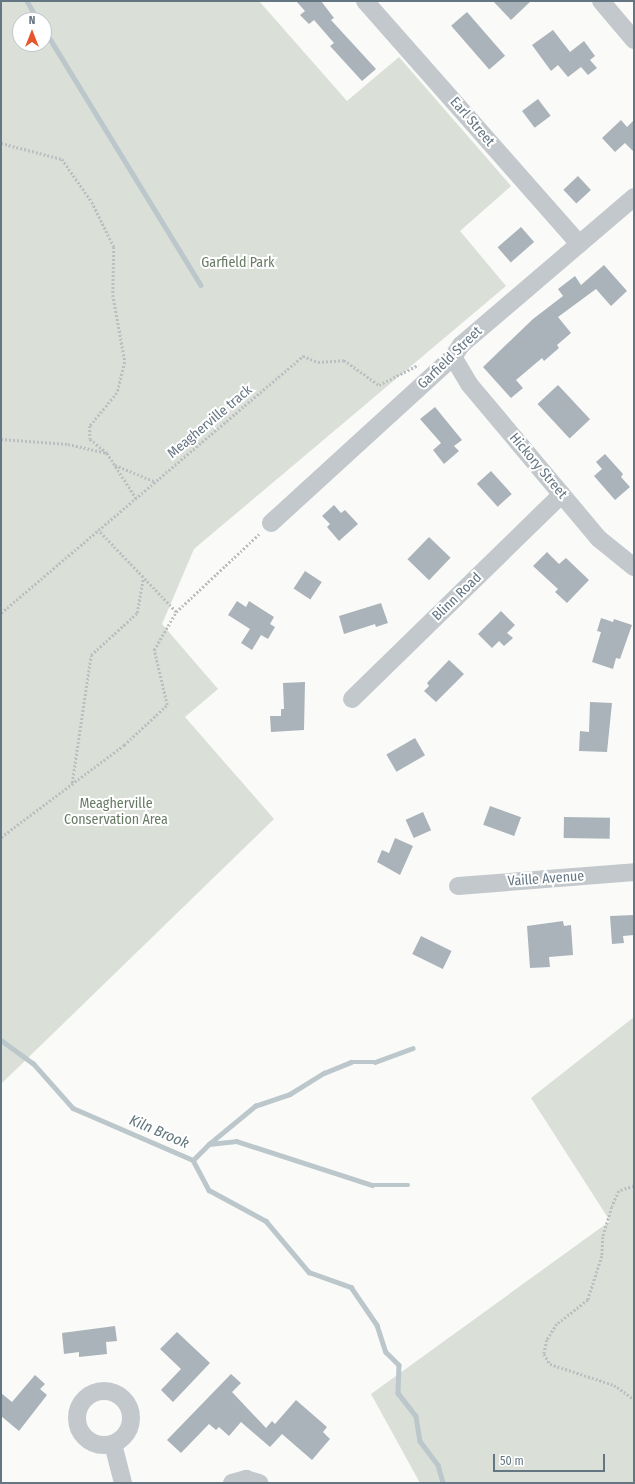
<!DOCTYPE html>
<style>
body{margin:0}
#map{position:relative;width:635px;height:1484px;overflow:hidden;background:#fafaf8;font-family:"Fira Sans Condensed",sans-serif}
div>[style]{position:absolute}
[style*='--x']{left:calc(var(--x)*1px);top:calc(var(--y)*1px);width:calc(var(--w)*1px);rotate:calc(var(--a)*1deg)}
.green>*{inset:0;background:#dadfd7}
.stream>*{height:4.5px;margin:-2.25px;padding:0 2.25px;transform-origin:2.25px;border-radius:2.25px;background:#bbc7cb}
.building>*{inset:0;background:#aab3b9;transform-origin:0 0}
.path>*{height:2.5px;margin-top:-1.25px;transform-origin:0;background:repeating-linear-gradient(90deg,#bbbfc2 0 2px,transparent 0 4px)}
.minor>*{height:18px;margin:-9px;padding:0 9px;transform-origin:9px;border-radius:9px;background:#c3c8cc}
.minor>.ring{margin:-9px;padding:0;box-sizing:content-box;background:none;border:18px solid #c3c8cc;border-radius:50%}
span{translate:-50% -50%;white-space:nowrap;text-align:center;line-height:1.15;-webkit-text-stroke:4px #fff;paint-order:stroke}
.street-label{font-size:14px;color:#657683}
.park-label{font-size:14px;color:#687a64}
.water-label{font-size:15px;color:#60757c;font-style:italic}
.frame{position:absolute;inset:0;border:2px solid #657683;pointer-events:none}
.north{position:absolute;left:12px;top:12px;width:40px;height:40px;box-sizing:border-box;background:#fff;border:1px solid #c1c8cd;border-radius:50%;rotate:0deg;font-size:11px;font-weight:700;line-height:16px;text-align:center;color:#657683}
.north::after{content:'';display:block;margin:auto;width:14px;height:18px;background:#e4572e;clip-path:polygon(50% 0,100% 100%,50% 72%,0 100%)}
.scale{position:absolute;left:493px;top:1454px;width:112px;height:18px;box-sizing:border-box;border:2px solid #657683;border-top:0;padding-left:5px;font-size:12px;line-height:14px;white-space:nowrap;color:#657683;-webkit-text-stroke:3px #fff;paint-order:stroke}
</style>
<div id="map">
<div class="green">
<i style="clip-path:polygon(evenodd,1px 1px,259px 1px,347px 101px,399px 57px,511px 186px,460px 231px,506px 286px,194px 549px,162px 624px,218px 689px,185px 717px,274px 819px,1px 1084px,1px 1px,20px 20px,44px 20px,44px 44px,20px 44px,20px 20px)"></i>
<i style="clip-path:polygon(634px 1017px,634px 1483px,420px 1483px,371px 1394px,610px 1221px,531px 1098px)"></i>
</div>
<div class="stream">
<i style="--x:27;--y:1;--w:22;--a:60"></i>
<i style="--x:44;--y:29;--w:300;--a:58.5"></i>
<i style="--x:1;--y:1040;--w:39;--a:36"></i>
<i style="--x:33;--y:1063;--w:60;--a:48.4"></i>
<i style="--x:73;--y:1108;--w:131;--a:23.4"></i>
<i style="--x:193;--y:1160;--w:34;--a:62"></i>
<i style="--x:209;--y:1190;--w:65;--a:28.5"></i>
<i style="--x:266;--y:1221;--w:67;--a:49.9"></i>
<i style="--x:309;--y:1272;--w:45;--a:19.7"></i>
<i style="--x:351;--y:1287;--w:46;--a:55.6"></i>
<i style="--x:377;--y:1325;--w:28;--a:72"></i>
<i style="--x:386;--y:1352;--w:18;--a:45"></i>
<i style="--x:399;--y:1365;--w:28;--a:92"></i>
<i style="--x:398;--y:1393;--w:29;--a:52"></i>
<i style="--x:416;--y:1416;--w:25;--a:81"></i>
<i style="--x:420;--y:1441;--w:30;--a:53"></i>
<i style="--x:438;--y:1465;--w:19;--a:74"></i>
<i style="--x:209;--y:1144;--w:60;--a:-39.6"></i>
<i style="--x:255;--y:1106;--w:37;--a:-19"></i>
<i style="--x:290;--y:1094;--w:40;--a:-32"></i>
<i style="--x:324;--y:1073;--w:29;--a:-22"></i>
<i style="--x:351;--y:1062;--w:24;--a:0"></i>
<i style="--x:375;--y:1062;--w:40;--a:-20.2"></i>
<i style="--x:193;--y:1160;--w:23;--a:-45"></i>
<i style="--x:209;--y:1144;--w:27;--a:-6"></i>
<i style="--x:236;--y:1141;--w:143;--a:17.9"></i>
<i style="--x:372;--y:1185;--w:36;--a:0"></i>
</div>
<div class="building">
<i style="clip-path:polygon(296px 1px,321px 1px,334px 18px,331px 20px,376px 69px,362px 81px,330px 46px,334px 43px,314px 20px,309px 24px,300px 15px,305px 11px)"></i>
<i style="clip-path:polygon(493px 1px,531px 1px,511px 20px)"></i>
<i style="left:467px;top:12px;width:58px;height:21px;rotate:49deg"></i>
<i style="clip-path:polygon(553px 30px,570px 52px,584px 41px,595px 56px,590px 60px,597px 68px,588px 75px,581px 67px,568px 77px,558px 65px,551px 71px,532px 45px)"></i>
<i style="left:538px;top:99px;width:21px;height:20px;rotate:53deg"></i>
<i style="clip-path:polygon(621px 120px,627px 127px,634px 120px,634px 152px,625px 143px,615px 152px,602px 138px)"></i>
<i style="left:578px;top:176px;width:19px;height:20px;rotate:47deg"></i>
<i style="left:521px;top:227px;width:20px;height:31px;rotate:49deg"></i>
<i style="clip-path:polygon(604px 265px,627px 291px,611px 306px,596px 289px,558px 317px,571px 333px,557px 345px,559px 348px,544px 361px,542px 358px,516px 380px,523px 388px,511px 398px,483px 367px,533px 319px,563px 296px,558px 289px,575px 276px,581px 285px)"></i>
<i style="left:558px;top:385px;width:47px;height:28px;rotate:47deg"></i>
<i style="clip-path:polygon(435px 407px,462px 440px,454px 446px,459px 451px,444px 464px,433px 450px,441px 443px,420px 419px)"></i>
<i style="clip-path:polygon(605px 454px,623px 474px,621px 477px,630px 487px,615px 500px,594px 476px,602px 469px,596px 462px)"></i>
<i style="left:491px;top:471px;width:31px;height:19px;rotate:48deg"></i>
<i style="clip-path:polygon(334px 505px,341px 513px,345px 510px,358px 524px,339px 541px,327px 527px,330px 524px,322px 516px)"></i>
<i style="left:429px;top:537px;width:30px;height:31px;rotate:44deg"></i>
<i style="clip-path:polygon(547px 552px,559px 564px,566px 558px,589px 580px,567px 603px,555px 592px,558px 589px,533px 566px)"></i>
<i style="left:305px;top:571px;width:20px;height:21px;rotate:33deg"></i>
<i style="clip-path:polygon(237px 601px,246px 607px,249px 601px,274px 617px,270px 624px,275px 627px,268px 639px,261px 635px,252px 650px,241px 643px,250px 629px,228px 615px)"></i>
<i style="clip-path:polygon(381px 603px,388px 623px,376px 627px,375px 624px,344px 634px,339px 616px)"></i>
<i style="clip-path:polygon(501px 611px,515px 625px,507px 633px,513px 638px,504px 646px,499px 641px,492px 648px,478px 634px)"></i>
<i style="clip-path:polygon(601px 618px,613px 622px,614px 619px,632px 625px,620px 659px,616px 658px,613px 669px,592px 662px,601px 632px,597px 631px)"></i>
<i style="clip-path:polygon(449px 660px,464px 674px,436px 702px,424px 691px,429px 686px,427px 683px)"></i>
<i style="clip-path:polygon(305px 682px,304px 730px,271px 732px,270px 716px,281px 716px,281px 709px,284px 709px,283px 683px)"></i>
<i style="clip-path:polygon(590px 702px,612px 703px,607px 752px,579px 751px,580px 731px,589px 732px)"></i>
<i style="left:415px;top:738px;width:20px;height:33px;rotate:60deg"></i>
<i style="left:490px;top:806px;width:33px;height:20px;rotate:20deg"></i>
<i style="left:423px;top:812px;width:20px;height:19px;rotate:66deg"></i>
<i style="left:564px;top:817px;width:46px;height:21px;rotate:1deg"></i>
<i style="clip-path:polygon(395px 838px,413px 846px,400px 875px,377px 862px,382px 850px,389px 853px)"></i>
<i style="clip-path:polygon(634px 915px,634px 935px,623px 936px,624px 943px,612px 944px,610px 916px)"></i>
<i style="clip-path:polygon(563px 921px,564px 926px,571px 925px,573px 955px,549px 957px,550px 967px,530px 968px,527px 926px)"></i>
<i style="left:421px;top:936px;width:34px;height:20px;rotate:26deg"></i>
<i style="clip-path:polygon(115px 1326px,117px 1341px,106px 1342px,107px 1354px,79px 1357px,79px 1352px,64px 1354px,62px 1333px)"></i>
<i style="clip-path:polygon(177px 1332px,210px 1363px,173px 1402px,161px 1390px,181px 1369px,160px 1349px)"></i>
<i style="clip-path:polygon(231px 1374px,241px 1383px,232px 1392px,266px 1428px,272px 1421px,275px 1424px,296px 1400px,327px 1427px,323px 1432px,330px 1439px,312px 1460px,282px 1434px,270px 1447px,241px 1422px,229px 1436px,219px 1427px,216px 1430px,209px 1424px,181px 1453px,167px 1440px)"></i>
<i style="clip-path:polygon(35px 1375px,45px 1384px,40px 1389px,47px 1395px,19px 1431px,1px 1416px,1px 1393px,12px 1402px)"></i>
</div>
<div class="path">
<i style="--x:1;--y:143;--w:63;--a:14.7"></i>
<i style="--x:62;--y:159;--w:52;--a:55.1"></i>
<i style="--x:92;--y:202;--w:50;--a:63.9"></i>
<i style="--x:114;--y:247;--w:48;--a:91.2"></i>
<i style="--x:113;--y:295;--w:68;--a:79.8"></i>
<i style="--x:125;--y:362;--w:32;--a:104"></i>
<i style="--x:117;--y:393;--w:43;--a:129.3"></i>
<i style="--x:90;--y:426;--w:13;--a:90"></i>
<i style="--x:90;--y:439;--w:22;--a:39"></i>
<i style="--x:1;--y:439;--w:67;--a:4.3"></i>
<i style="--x:68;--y:444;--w:40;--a:13"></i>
<i style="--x:107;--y:453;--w:54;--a:57.2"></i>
<i style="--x:115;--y:465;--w:44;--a:22.5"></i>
<i style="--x:176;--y:612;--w:115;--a:-43.2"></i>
<i style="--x:1;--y:613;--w:397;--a:-40.4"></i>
<i style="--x:303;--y:356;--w:16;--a:22"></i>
<i style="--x:318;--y:362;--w:26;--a:-4"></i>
<i style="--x:344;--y:360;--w:43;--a:35.5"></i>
<i style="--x:379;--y:385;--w:44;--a:-27.1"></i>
<i style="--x:72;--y:783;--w:129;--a:-81.6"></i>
<i style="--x:91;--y:655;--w:62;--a:-42.4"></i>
<i style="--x:137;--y:613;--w:36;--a:-80"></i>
<i style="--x:1;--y:837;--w:154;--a:-36.8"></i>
<i style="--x:124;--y:745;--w:59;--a:-42.9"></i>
<i style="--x:167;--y:705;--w:57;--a:-103.3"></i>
<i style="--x:154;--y:650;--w:44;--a:-59.9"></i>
<i style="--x:176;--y:612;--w:113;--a:-133.6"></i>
<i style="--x:634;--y:1186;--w:16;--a:162"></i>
<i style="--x:619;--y:1191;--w:17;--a:114"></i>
<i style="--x:612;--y:1207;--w:31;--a:107"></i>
<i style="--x:603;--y:1237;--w:19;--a:93"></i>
<i style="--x:602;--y:1256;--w:46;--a:107.7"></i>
<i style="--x:588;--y:1300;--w:39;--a:142"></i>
<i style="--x:557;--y:1324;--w:19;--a:122"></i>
<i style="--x:547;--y:1340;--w:14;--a:102"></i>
<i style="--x:544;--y:1354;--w:12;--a:59"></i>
<i style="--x:550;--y:1364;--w:67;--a:18.2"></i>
<i style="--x:614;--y:1385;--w:24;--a:35"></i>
</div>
<div class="minor">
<i style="--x:365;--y:1;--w:324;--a:48.6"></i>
<i style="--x:601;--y:1;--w:51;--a:49.8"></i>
<i style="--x:453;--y:357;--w:31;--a:59"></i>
<i style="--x:469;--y:384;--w:201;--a:50"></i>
<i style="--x:598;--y:538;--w:46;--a:38.9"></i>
<i style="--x:271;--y:523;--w:246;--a:-42.4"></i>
<i style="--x:453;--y:357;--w:14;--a:-56"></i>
<i style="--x:461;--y:345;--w:228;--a:-40.5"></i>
<i style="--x:352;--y:699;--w:293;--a:-44.3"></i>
<i style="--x:458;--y:886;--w:177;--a:-4.5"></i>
<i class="ring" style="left:77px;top:1391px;width:36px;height:36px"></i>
<i style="--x:113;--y:1444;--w:40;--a:75.6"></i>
<i style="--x:232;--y:1483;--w:15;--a:-16"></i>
<i style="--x:246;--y:1479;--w:14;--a:17"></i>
</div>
<div class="street-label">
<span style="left:472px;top:122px;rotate:49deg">Earl Street</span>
<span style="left:450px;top:358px;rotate:-44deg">Garfield Street</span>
<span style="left:210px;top:422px;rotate:-40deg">Meagherville track</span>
<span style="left:538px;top:466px;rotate:50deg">Hickory Street</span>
<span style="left:457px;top:597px;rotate:-44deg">Blinn Road</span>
<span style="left:546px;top:879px;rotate:-4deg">Vaille Avenue</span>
</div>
<div class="park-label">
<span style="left:238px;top:263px">Garfield Park</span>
<span style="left:116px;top:812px">Meagherville<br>Conservation Area</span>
</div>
<div class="water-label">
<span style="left:159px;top:1132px;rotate:23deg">Kiln Brook</span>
</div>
<div class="frame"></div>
<div class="north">N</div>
<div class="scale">50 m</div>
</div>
